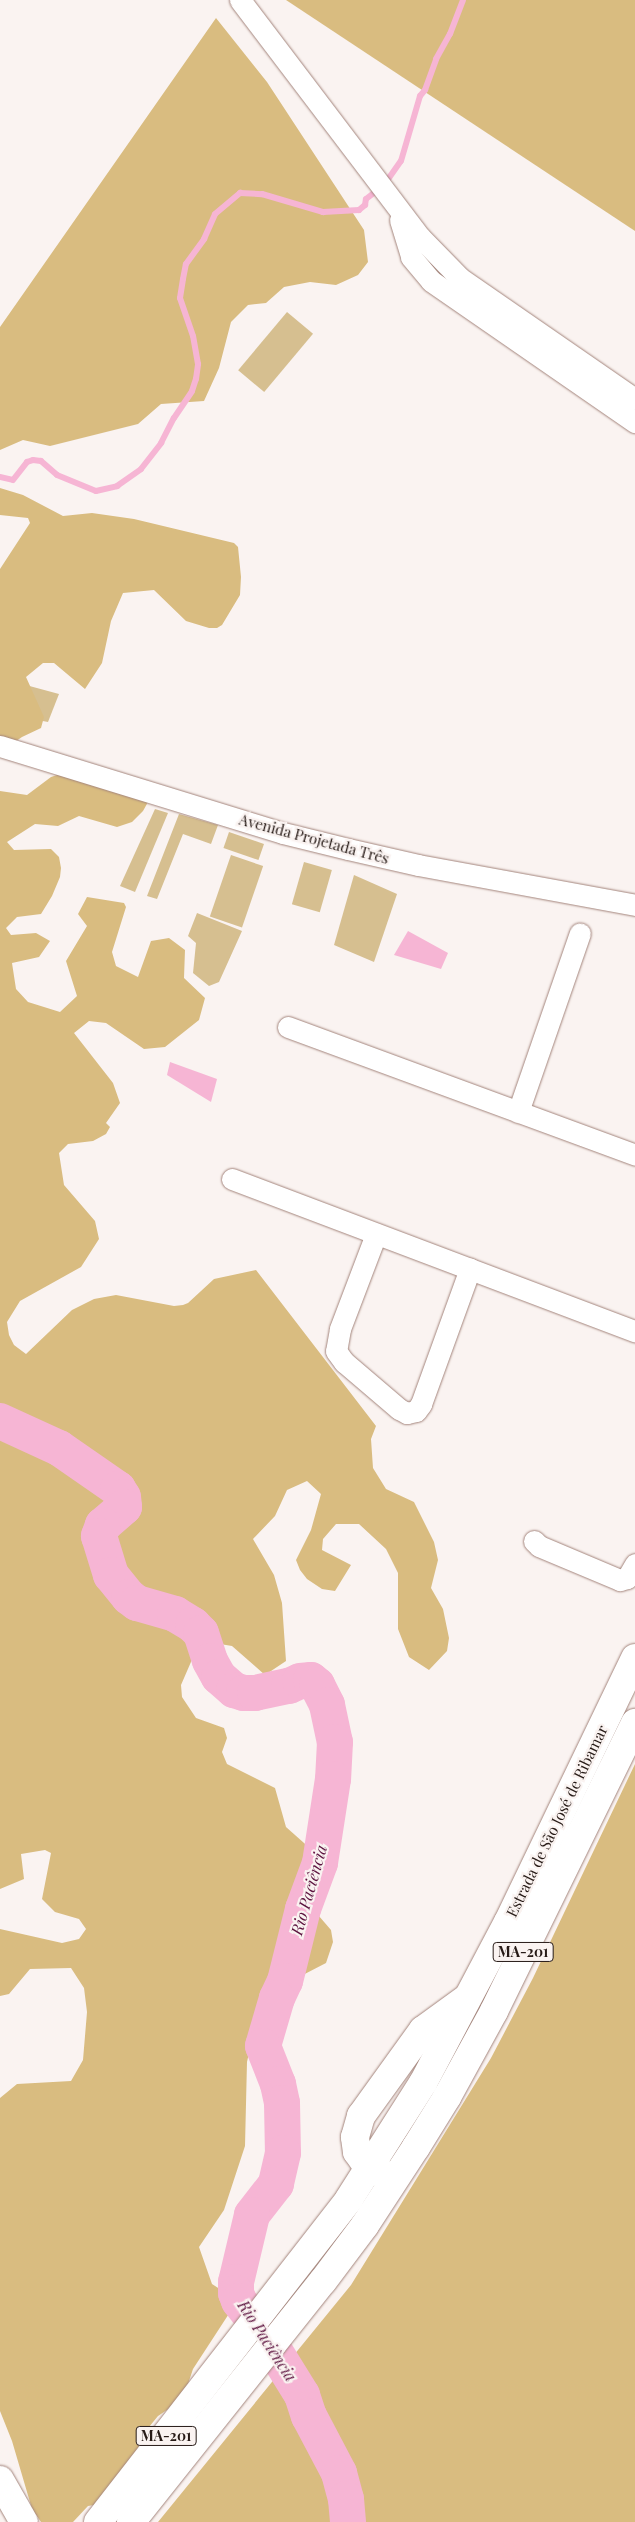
<!DOCTYPE html>
<meta charset="utf-8">
<style>
body{margin:0}
#map{position:relative;width:635px;height:2522px;overflow:hidden;background:#faf3f1;font-family:"Playfair Display",serif}
div>[style]{position:absolute}
[style*='--x']{left:calc(var(--x)*1px);top:calc(var(--y)*1px);width:calc(var(--w)*1px);rotate:calc(var(--a)*1deg)}
.green>*{inset:0;background:#d6bf90;transform-origin:0 0}
.forest>*{inset:0;background:#d9bc80}
.water>*{inset:0;background:#f6b5d4}
.stream>*{height:6px;margin:-3px;padding:0 3px;transform-origin:3px;border-radius:3px;background:#f6b5d4}
.river>*{height:36px;margin:-18px;padding:0 18px;transform-origin:18px;border-radius:18px;background:#f6b5d4}
.roads{filter:drop-shadow(0 0 1px #a3847b) drop-shadow(0 0 1px #a3847b)}
.street>*{height:21px;margin:-10.5px;padding:0 10.5px;transform-origin:10.5px;border-radius:10.5px;background:#fff}
.secondary>*{height:28px;margin:-14px;padding:0 14px;transform-origin:14px;border-radius:14px;background:#fff}
.primary>*{height:28px;margin:-14px;padding:0 14px;transform-origin:14px;border-radius:14px;background:#fff}
span{translate:-50% -50%;white-space:nowrap;text-align:center;line-height:1.15;-webkit-text-stroke:4.5px #faf3f1;paint-order:stroke}
.shield-label span{padding:1px 4px;background:#faf3f1;border:1px solid;border-radius:4px;-webkit-text-stroke-width:0}
.shield-label{font-size:14px;color:#271b17;font-weight:700}
.street-label{font-size:15px;color:#271b17}
.water-label{font-size:16px;color:#5c133f;font-style:italic}
</style>
<div id="map">
<div class="green">
<i style="left:287px;top:312px;width:34px;height:76px;rotate:40deg"></i>
<i style="clip-path:polygon(0 678px,59px 694px,48px 722px,0 713px)"></i>
<i style="clip-path:polygon(155px 809px,168px 813px,135px 892px,120px 886px)"></i>
<i style="clip-path:polygon(179px 814px,218px 825px,211px 844px,183px 834px,157px 899px,147px 896px)"></i>
<i style="left:229px;top:832px;width:37px;height:17px;rotate:19deg"></i>
<i style="left:231px;top:855px;width:34px;height:65px;rotate:19deg"></i>
<i style="left:304px;top:862px;width:29px;height:44px;rotate:16deg"></i>
<i style="clip-path:polygon(354px 875px,397px 894px,374px 962px,334px 945px)"></i>
<i style="clip-path:polygon(197px 913px,242px 931px,219px 982px,209px 986px,193px 973px,196px 943px,188px 936px)"></i>
</div>
<div class="forest">
<i style="clip-path:polygon(286px 0,635px 0,635px 231px)"></i>
<i style="clip-path:polygon(216px 18px,267px 82px,364px 230px,368px 262px,358px 275px,336px 285px,310px 282px,284px 287px,266px 303px,248px 305px,231px 322px,219px 368px,204px 401px,161px 404px,138px 424px,50px 446px,23px 440px,0 450px,0 327px)"></i>
<i style="clip-path:polygon(0 488px,23px 495px,63px 516px,92px 513px,134px 519px,234px 543px,238px 547px,241px 577px,240px 595px,222px 625px,217px 628px,209px 628px,186px 621px,154px 590px,123px 593px,111px 621px,102px 663px,85px 689px,54px 663px,43px 663px,26px 677px,44px 717px,41px 728px,22px 737px,0 752px,0 569px,30px 523px,28px 518px,0 515px)"></i>
<i style="clip-path:polygon(72px 770px,148px 802px,143px 811px,132px 822px,117px 827px,79px 816px,58px 826px,35px 824px,7px 842px,14px 850px,51px 849px,59px 857px,61px 868px,60px 877px,52px 896px,41px 914px,17px 917px,6px 928px,11px 935px,36px 933px,50px 941px,39px 957px,12px 963px,16px 989px,28px 1002px,60px 1012px,77px 996px,66px 961px,87px 926px,78px 914px,87px 897px,124px 903px,126px 907px,112px 952px,116px 966px,138px 977px,151px 941px,169px 938px,185px 950px,184px 978px,205px 998px,199px 1020px,165px 1047px,144px 1049px,106px 1023px,89px 1021px,74px 1033px,113px 1083px,120px 1103px,106px 1123px,110px 1127px,106px 1134px,93px 1141px,68px 1144px,59px 1153px,64px 1185px,95px 1221px,99px 1239px,81px 1267px,20px 1301px,7px 1322px,9px 1335px,14px 1345px,26px 1354px,72px 1310px,94px 1299px,116px 1295px,174px 1306px,183px 1305px,188px 1303px,214px 1279px,256px 1270px,376px 1426px,371px 1439px,373px 1468px,386px 1489px,414px 1502px,434px 1542px,438px 1560px,431px 1588px,443px 1609px,449px 1638px,447px 1651px,429px 1670px,409px 1657px,398px 1629px,398px 1573px,386px 1549px,359px 1524px,336px 1524px,323px 1539px,322px 1550px,351px 1565px,335px 1591px,322px 1589px,307px 1579px,300px 1570px,296px 1560px,311px 1530px,321px 1494px,307px 1481px,287px 1490px,275px 1516px,253px 1539px,274px 1575px,282px 1603px,286px 1661px,265px 1675px,232px 1646px,208px 1642px,194px 1655px,181px 1685px,182px 1697px,196px 1718px,224px 1728px,227px 1738px,222px 1752px,227px 1764px,275px 1788px,286px 1827px,313px 1851px,316px 1871px,306px 1901px,331px 1930px,333px 1942px,326px 1963px,297px 1978px,274px 1974px,262px 1994px,247px 2062px,245px 2146px,224px 2210px,199px 2247px,212px 2284px,232px 2297px,234px 2306px,193px 2369px,183px 2399px,158px 2416px,149px 2427px,142px 2445px,141px 2457px,94px 2505px,88px 2506px,73px 2522px,41px 2522px,32px 2509px,12px 2441px,0 2411px,0 2098px,17px 2084px,71px 2081px,83px 2060px,87px 2012px,84px 1988px,71px 1968px,30px 1969px,9px 1994px,0 1996px,0 1929px,62px 1943px,79px 1939px,86px 1929px,79px 1919px,55px 1912px,42px 1899px,51px 1853px,45px 1850px,21px 1854px,24px 1879px,0 1889px,0 791px,27px 795px,51px 777px)"></i>
<i style="clip-path:polygon(635px 1764px,635px 2522px,158px 2522px,351px 2285px,491px 2058px,533px 1978px)"></i>
</div>
<div class="water">
<i style="clip-path:polygon(408px 931px,448px 953px,441px 969px,394px 955px)"></i>
<i style="clip-path:polygon(170px 1062px,217px 1079px,211px 1102px,167px 1075px)"></i>
</div>
<div class="stream">
<i style="--x:0;--y:477;--w:13;--a:13"></i>
<i style="--x:13;--y:480;--w:23;--a:-52"></i>
<i style="--x:27;--y:462;--w:6;--a:-18"></i>
<i style="--x:33;--y:460;--w:8;--a:7"></i>
<i style="--x:41;--y:461;--w:21;--a:41"></i>
<i style="--x:57;--y:475;--w:42;--a:22.3"></i>
<i style="--x:96;--y:491;--w:22;--a:-13"></i>
<i style="--x:117;--y:486;--w:29;--a:-35"></i>
<i style="--x:141;--y:469;--w:33;--a:-52"></i>
<i style="--x:161;--y:443;--w:28;--a:-63"></i>
<i style="--x:174;--y:418;--w:32;--a:-56"></i>
<i style="--x:192;--y:391;--w:13;--a:-72"></i>
<i style="--x:196;--y:379;--w:15;--a:-82"></i>
<i style="--x:198;--y:364;--w:28;--a:-100"></i>
<i style="--x:193;--y:336;--w:40;--a:-108.9"></i>
<i style="--x:180;--y:298;--w:19;--a:-81"></i>
<i style="--x:183;--y:279;--w:15;--a:-79"></i>
<i style="--x:186;--y:264;--w:31;--a:-54"></i>
<i style="--x:204;--y:239;--w:27;--a:-66"></i>
<i style="--x:215;--y:214;--w:33;--a:-40"></i>
<i style="--x:240;--y:193;--w:22;--a:3"></i>
<i style="--x:262;--y:194;--w:64;--a:16.4"></i>
<i style="--x:323;--y:212;--w:36;--a:-3"></i>
<i style="--x:359;--y:210;--w:8;--a:-40"></i>
<i style="--x:365;--y:205;--w:6;--a:-81"></i>
<i style="--x:366;--y:199;--w:23;--a:-38"></i>
<i style="--x:384;--y:185;--w:29;--a:-55"></i>
<i style="--x:401;--y:161;--w:68;--a:-73.7"></i>
<i style="--x:420;--y:96;--w:8;--a:-50"></i>
<i style="--x:425;--y:90;--w:33;--a:-70"></i>
<i style="--x:436;--y:59;--w:29;--a:-61"></i>
<i style="--x:450;--y:34;--w:36;--a:-69"></i>
</div>
<div class="river">
<i style="--x:0;--y:1421;--w:65;--a:24.6"></i>
<i style="--x:59;--y:1448;--w:72;--a:34.8"></i>
<i style="--x:118;--y:1489;--w:9;--a:58"></i>
<i style="--x:123;--y:1497;--w:10;--a:84"></i>
<i style="--x:124;--y:1507;--w:28;--a:139"></i>
<i style="--x:103;--y:1525;--w:12;--a:110"></i>
<i style="--x:99;--y:1536;--w:41;--a:72.9"></i>
<i style="--x:111;--y:1575;--w:28;--a:51"></i>
<i style="--x:129;--y:1597;--w:10;--a:37"></i>
<i style="--x:137;--y:1603;--w:40;--a:16"></i>
<i style="--x:175;--y:1614;--w:21;--a:31"></i>
<i style="--x:193;--y:1625;--w:11;--a:45"></i>
<i style="--x:201;--y:1633;--w:29;--a:72"></i>
<i style="--x:210;--y:1661;--w:18;--a:61"></i>
<i style="--x:219;--y:1677;--w:20;--a:41"></i>
<i style="--x:234;--y:1690;--w:10;--a:17"></i>
<i style="--x:244;--y:1693;--w:11;--a:0"></i>
<i style="--x:255;--y:1693;--w:35;--a:-12"></i>
<i style="--x:289;--y:1686;--w:12;--a:-24"></i>
<i style="--x:300;--y:1681;--w:11;--a:-5"></i>
<i style="--x:311;--y:1680;--w:8;--a:40"></i>
<i style="--x:317;--y:1685;--w:22;--a:63"></i>
<i style="--x:327;--y:1705;--w:38;--a:78"></i>
<i style="--x:335;--y:1742;--w:37;--a:93"></i>
<i style="--x:333;--y:1779;--w:85;--a:98.8"></i>
<i style="--x:320;--y:1863;--w:49;--a:110.3"></i>
<i style="--x:303;--y:1909;--w:74;--a:104"></i>
<i style="--x:285;--y:1981;--w:19;--a:115"></i>
<i style="--x:277;--y:1998;--w:50;--a:106.3"></i>
<i style="--x:263;--y:2046;--w:41;--a:68.5"></i>
<i style="--x:278;--y:2084;--w:19;--a:78"></i>
<i style="--x:282;--y:2103;--w:50;--a:88.9"></i>
<i style="--x:283;--y:2153;--w:32;--a:103"></i>
<i style="--x:276;--y:2184;--w:39;--a:128"></i>
<i style="--x:252;--y:2215;--w:69;--a:103.4"></i>
<i style="--x:236;--y:2282;--w:11;--a:90"></i>
<i style="--x:236;--y:2293;--w:9;--a:69"></i>
<i style="--x:239;--y:2301;--w:39;--a:52"></i>
<i style="--x:263;--y:2332;--w:74;--a:58.2"></i>
<i style="--x:302;--y:2395;--w:22;--a:72"></i>
<i style="--x:309;--y:2416;--w:64;--a:62.2"></i>
<i style="--x:339;--y:2473;--w:27;--a:75"></i>
<i style="--x:346;--y:2499;--w:23;--a:85"></i>
</div>
<div class="roads">
<div class="street">
<i style="--x:240;--y:0;--w:298;--a:52.8"></i>
<i style="--x:420;--y:237;--w:57;--a:45.7"></i>
<i style="--x:460;--y:278;--w:213;--a:34.7"></i>
<i style="--x:400;--y:220;--w:39;--a:73"></i>
<i style="--x:411;--y:257;--w:31;--a:50"></i>
<i style="--x:431;--y:281;--w:248;--a:34.7"></i>
<i style="--x:0;--y:746;--w:296;--a:17.1"></i>
<i style="--x:283;--y:833;--w:67;--a:13.8"></i>
<i style="--x:348;--y:849;--w:72;--a:12.9"></i>
<i style="--x:418;--y:865;--w:221;--a:10.4"></i>
<i style="--x:288;--y:1027;--w:370;--a:20.2"></i>
<i style="--x:518;--y:1112;--w:189;--a:-70.9"></i>
<i style="--x:232;--y:1179;--w:431;--a:20.7"></i>
<i style="--x:376;--y:1234;--w:102;--a:110.8"></i>
<i style="--x:340;--y:1329;--w:22;--a:100"></i>
<i style="--x:336;--y:1351;--w:14;--a:54"></i>
<i style="--x:344;--y:1362;--w:72;--a:40.5"></i>
<i style="--x:399;--y:1409;--w:9;--a:27"></i>
<i style="--x:407;--y:1413;--w:9;--a:-13"></i>
<i style="--x:416;--y:1411;--w:9;--a:-54"></i>
<i style="--x:421;--y:1404;--w:144;--a:-70.1"></i>
<i style="--x:534;--y:1541;--w:7;--a:45"></i>
<i style="--x:539;--y:1546;--w:88;--a:22.8"></i>
<i style="--x:620;--y:1580;--w:7;--a:-16"></i>
<i style="--x:627;--y:1578;--w:16;--a:-60"></i>
</div>
<div class="secondary">
<i style="--x:0;--y:2480;--w:48;--a:60.3"></i>
</div>
<div class="primary">
<i style="--x:384;--y:2174;--w:16;--a:-162"></i>
<i style="--x:369;--y:2169;--w:21;--a:-125"></i>
<i style="--x:357;--y:2152;--w:15;--a:-98"></i>
<i style="--x:355;--y:2137;--w:22;--a:-74"></i>
<i style="--x:361;--y:2116;--w:106;--a:-54.2"></i>
<i style="--x:423;--y:2030;--w:54;--a:-36"></i>
<i style="--x:98;--y:2522;--w:409;--a:-52.1"></i>
<i style="--x:349;--y:2199;--w:138;--a:-57.5"></i>
<i style="--x:423;--y:2083;--w:182;--a:-62.2"></i>
<i style="--x:508;--y:1922;--w:293;--a:-64.3"></i>
<i style="--x:131;--y:2522;--w:308;--a:-51.5"></i>
<i style="--x:323;--y:2281;--w:70;--a:-53.1"></i>
<i style="--x:365;--y:2225;--w:93;--a:-56.8"></i>
<i style="--x:416;--y:2147;--w:59;--a:-58.2"></i>
<i style="--x:447;--y:2097;--w:98;--a:-61.3"></i>
<i style="--x:494;--y:2011;--w:321;--a:-63.9"></i>
</div>
</div>
<div class="shield-label">
<span style="left:523px;top:1952px">MA-201</span>
<span style="left:166px;top:2436px">MA-201</span>
</div>
<div class="street-label">
<span style="left:314px;top:839px;rotate:15deg">Avenida Projetada Três</span>
<span style="left:557px;top:1821px;rotate:-64deg">Estrada de São José de Ribamar</span>
</div>
<div class="water-label">
<span style="left:309px;top:1890px;rotate:-74deg">Rio Paciência</span>
<span style="left:267px;top:2341px;rotate:57deg">Rio Paciência</span>
</div>
</div>
